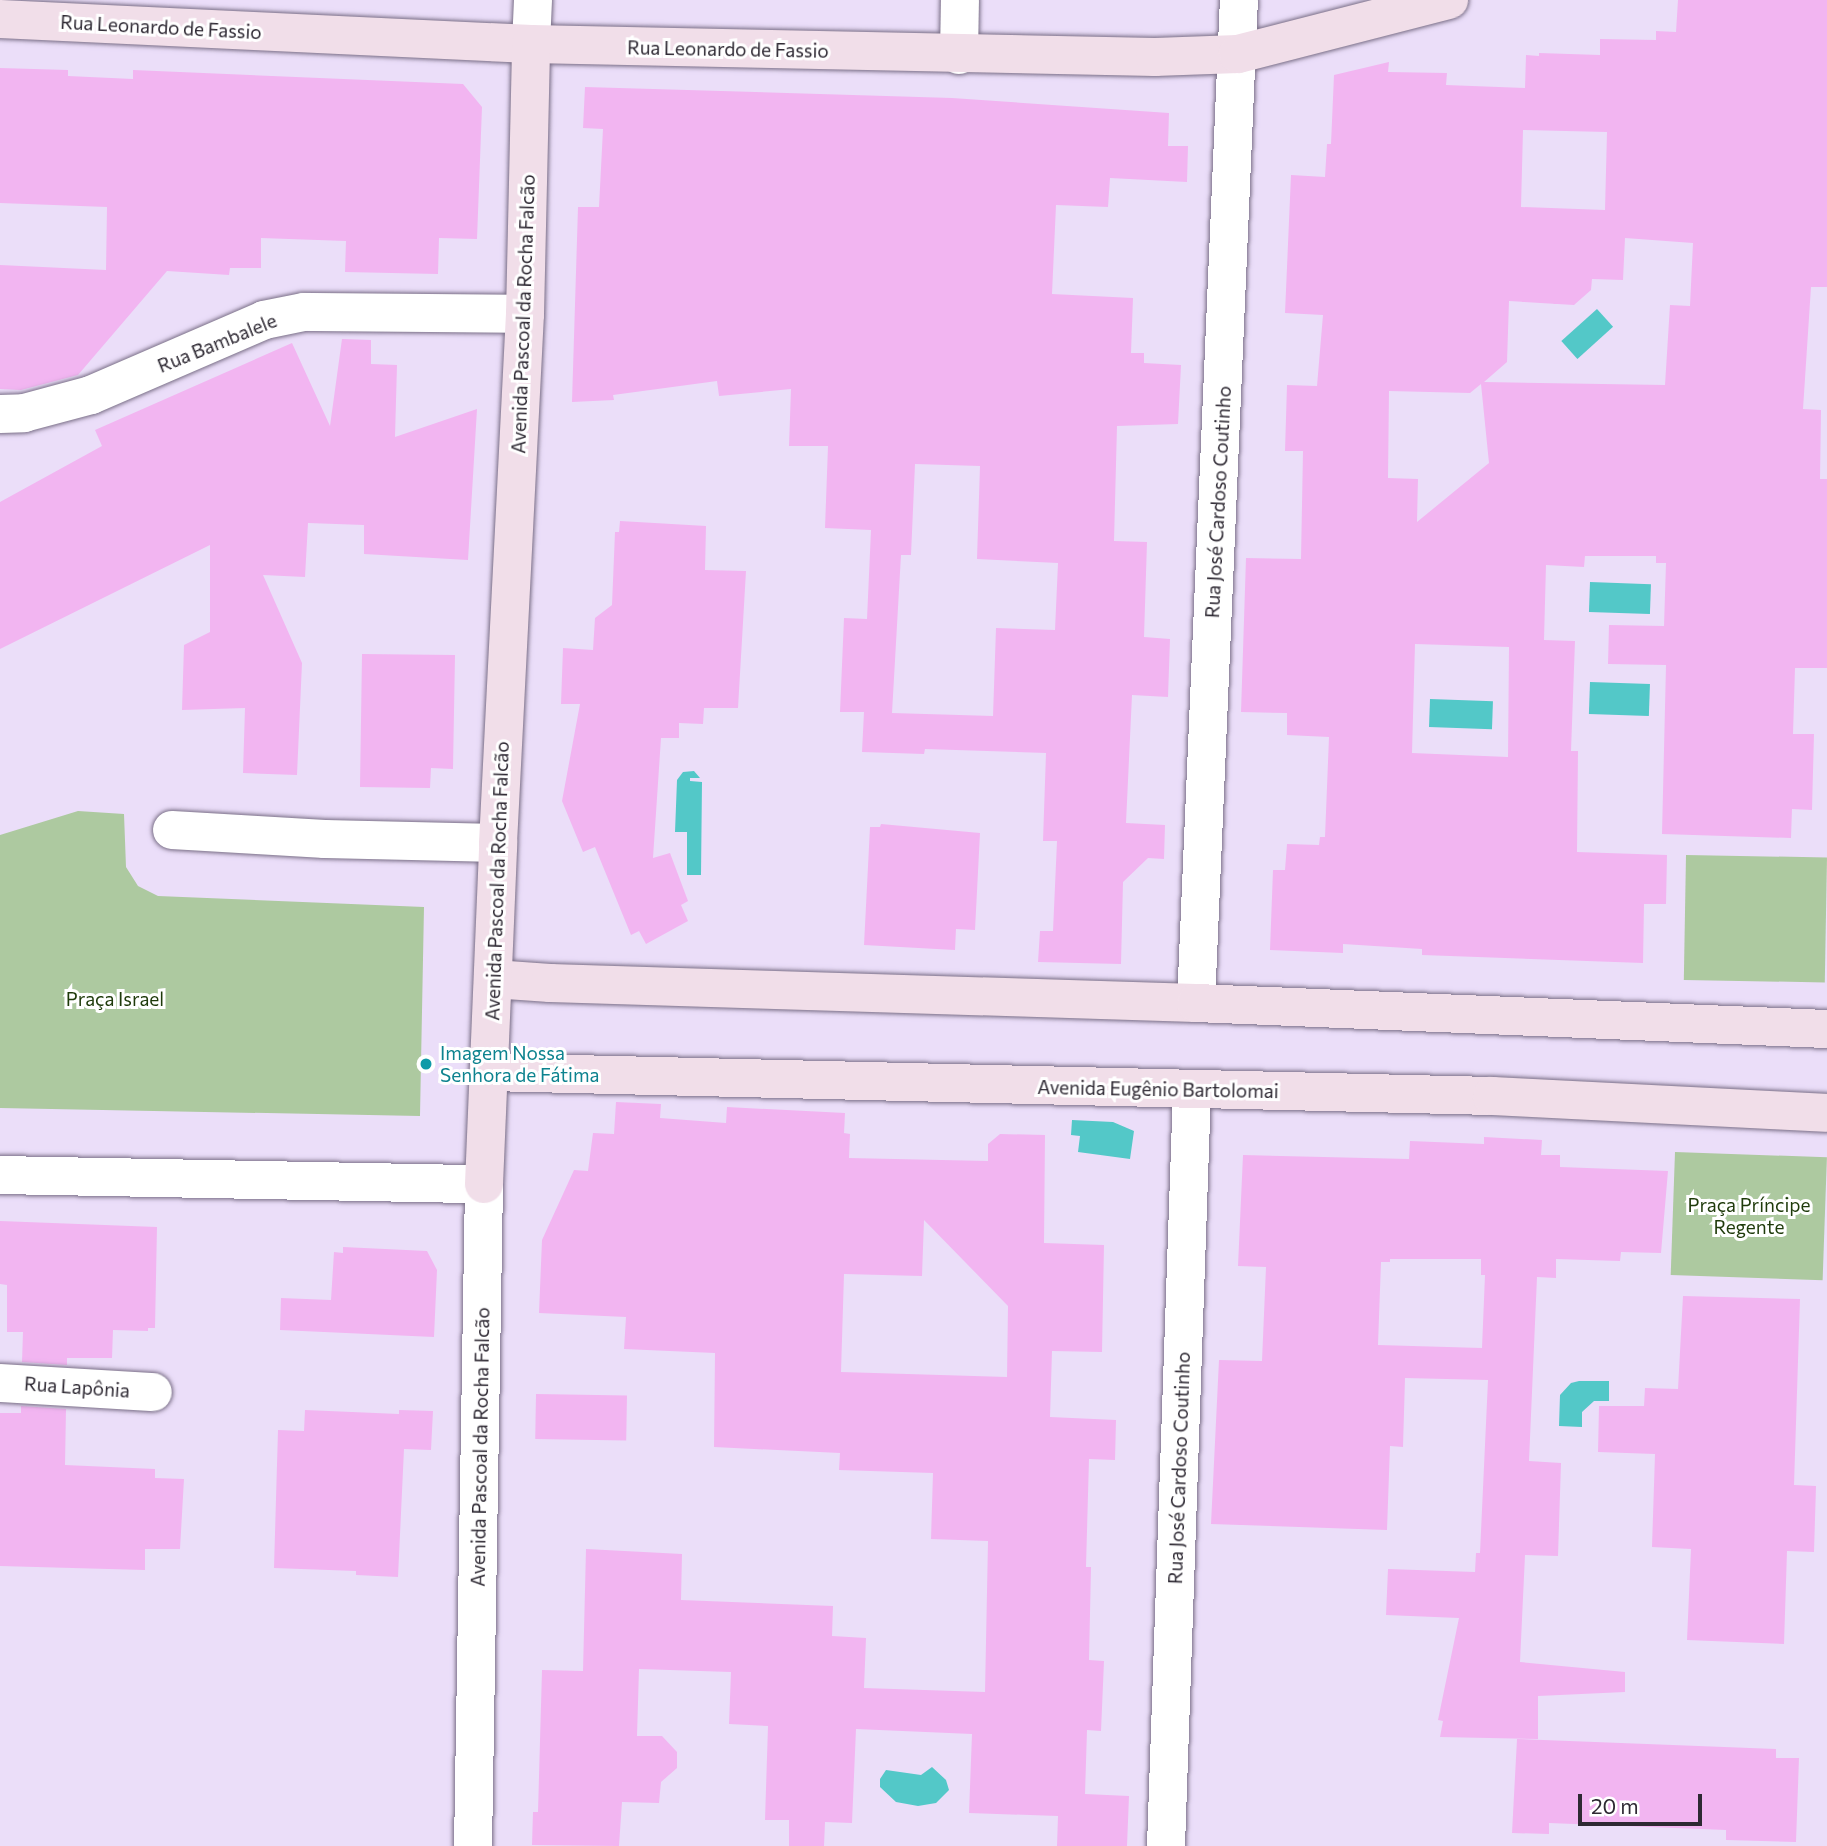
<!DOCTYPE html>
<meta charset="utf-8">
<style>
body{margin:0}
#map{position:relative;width:1827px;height:1846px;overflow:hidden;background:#ebdef9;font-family:Commissioner,sans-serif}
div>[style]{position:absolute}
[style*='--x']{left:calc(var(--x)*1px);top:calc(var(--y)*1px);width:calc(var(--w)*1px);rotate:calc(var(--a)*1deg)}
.green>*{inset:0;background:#adc9a0;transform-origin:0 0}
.water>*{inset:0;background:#53c8c8;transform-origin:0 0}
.building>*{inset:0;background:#f2b5f1;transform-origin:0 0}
.roads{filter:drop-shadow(0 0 2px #7a6f87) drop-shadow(0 0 2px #7a6f87)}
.street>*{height:38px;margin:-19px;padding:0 19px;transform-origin:19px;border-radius:19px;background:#fff}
.secondary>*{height:38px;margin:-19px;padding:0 19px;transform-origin:19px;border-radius:19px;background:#f1dee9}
.dots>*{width:19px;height:19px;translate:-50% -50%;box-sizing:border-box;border:4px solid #fff;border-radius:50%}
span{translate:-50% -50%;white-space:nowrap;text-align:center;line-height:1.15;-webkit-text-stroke:6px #fff;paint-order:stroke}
.street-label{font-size:19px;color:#2e2933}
.park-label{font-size:19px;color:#1e3a0a}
.culture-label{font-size:19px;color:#0d838f}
.left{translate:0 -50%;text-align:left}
.scale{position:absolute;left:1578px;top:1794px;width:124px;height:32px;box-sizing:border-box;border:4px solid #2e2933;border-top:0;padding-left:9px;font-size:21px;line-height:24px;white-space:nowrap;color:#2e2933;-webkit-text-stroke:5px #fff;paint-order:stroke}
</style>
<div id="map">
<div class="green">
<i style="clip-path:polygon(78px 811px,124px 814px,126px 867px,138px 886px,158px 896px,424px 907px,420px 1116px,0 1108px,0 835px)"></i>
<i style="left:1686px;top:855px;width:141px;height:125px;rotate:1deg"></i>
<i style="left:1675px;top:1152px;width:152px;height:123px;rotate:2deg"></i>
</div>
<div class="water">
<i style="left:1597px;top:309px;width:24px;height:48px;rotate:48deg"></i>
<i style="left:1590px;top:582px;width:61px;height:30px;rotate:2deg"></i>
<i style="left:1590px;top:682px;width:60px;height:32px;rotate:2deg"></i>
<i style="left:1430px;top:699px;width:63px;height:28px;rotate:2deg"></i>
<i style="clip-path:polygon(694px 771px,700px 778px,690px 778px,690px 781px,702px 782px,701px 875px,687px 875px,687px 832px,675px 832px,677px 780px,683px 772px)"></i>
<i style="clip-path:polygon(1072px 1120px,1113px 1122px,1134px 1131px,1130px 1159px,1078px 1152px,1080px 1136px,1071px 1135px)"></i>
<i style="clip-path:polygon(1579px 1381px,1609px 1381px,1609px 1401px,1594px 1401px,1582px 1412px,1582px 1427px,1559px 1426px,1560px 1395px,1571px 1383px)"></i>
<i style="clip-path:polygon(932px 1767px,946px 1780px,949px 1790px,936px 1803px,918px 1806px,896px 1802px,880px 1787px,880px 1779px,886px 1770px,921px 1775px)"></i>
</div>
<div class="building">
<i style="clip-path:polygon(evenodd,1678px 0,1827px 0,1827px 287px,1811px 287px,1803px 409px,1821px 410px,1820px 479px,1827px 479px,1827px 668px,1795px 668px,1793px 734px,1814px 734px,1812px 810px,1792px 809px,1791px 838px,1662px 834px,1666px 665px,1608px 664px,1609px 625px,1664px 626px,1666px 563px,1656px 563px,1656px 556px,1585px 556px,1584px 567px,1546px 565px,1544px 640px,1575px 641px,1571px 751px,1578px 751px,1577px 852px,1667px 855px,1666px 904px,1644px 904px,1643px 963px,1422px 955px,1422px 949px,1343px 944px,1343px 953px,1270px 950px,1273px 870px,1285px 870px,1287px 844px,1319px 845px,1320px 837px,1325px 837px,1329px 737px,1287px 735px,1287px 713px,1241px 712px,1246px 558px,1301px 559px,1303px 451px,1285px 451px,1287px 385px,1317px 386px,1323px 315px,1285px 313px,1291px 175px,1325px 177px,1327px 144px,1331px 144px,1334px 75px,1389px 62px,1388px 72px,1447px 73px,1446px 85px,1525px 88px,1526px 55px,1539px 56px,1539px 53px,1600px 55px,1600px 39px,1656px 40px,1656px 31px,1676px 32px,1678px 0,1523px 130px,1607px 132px,1605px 210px,1521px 207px,1523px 130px,1678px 0,1625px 238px,1693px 243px,1690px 306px,1670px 305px,1665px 385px,1484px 382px,1507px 362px,1509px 301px,1574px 305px,1591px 290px,1592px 279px,1623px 280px,1625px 238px,1678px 0,1481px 384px,1489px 463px,1417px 522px,1418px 479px,1388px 478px,1389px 391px,1470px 393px,1481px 384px,1678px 0,1415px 644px,1509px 647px,1508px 757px,1412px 753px,1415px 644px)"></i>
<i style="clip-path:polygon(0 68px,68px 70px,68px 76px,133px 79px,133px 70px,463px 84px,482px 107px,477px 239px,439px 238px,438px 274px,345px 272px,346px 241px,261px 238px,261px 268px,230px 268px,229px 275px,167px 271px,78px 375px,21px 390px,0 389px,0 265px,106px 270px,107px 207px,0 203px)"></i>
<i style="clip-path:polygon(evenodd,585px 87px,952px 98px,1169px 113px,1168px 146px,1188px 146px,1187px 182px,1110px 178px,1108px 207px,1056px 205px,1052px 294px,1133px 298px,1131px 353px,1144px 353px,1144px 363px,1181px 365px,1178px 424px,1117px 426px,1114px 541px,1147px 542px,1144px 637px,1170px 639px,1168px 697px,1132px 695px,1126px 823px,1165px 825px,1164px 859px,1148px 858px,1123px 882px,1121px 964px,1038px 962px,1040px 931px,1053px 931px,1057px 841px,1043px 841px,1046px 753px,925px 749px,924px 754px,862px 752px,864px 712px,840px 712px,844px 618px,867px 619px,871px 530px,825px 528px,828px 446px,789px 446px,791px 389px,719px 396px,717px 381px,613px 395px,614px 400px,572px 402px,578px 207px,599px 207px,603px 129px,583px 128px,585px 87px,915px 464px,980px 466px,977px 559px,1058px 563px,1055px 630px,996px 628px,993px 716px,892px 713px,901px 555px,911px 555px,915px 464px)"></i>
<i style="clip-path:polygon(342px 339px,371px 340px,371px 364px,397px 365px,395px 437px,477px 409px,468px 560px,364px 554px,364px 525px,308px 523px,305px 577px,263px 575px,302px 663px,297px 775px,243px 773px,245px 708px,182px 710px,184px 645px,210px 632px,210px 545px,0 649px,0 502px,102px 446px,95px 430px,292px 343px,330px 426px)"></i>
<i style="clip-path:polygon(620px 521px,706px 526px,705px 570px,746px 571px,738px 708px,704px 708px,703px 724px,679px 723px,679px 738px,661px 738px,653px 858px,670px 853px,688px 901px,681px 905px,688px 921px,646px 944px,639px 931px,631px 935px,595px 847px,583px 852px,562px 801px,580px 704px,561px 704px,563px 648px,593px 650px,595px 618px,612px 605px,615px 532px,619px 532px)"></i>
<i style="clip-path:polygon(362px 654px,455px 655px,453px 769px,431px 768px,430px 788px,360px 787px)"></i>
<i style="clip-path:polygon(881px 824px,980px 833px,975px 930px,956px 929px,955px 950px,864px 945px,870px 827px,880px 827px)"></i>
<i style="clip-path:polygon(evenodd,616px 1102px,661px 1104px,660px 1118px,726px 1123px,727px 1107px,845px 1113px,844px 1133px,850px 1134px,849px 1158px,988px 1161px,988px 1144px,1000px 1134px,1045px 1135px,1044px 1243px,1104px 1245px,1102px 1352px,1052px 1351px,1050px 1417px,1116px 1420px,1115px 1460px,1089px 1459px,1086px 1567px,1091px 1567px,1089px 1660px,1104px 1661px,1101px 1731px,1087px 1730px,1085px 1794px,1129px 1796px,1127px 1846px,1057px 1846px,1058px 1816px,969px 1813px,972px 1734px,856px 1729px,852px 1823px,825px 1822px,824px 1846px,789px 1846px,789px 1820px,765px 1820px,768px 1726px,729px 1724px,731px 1672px,639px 1669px,637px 1736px,662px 1736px,677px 1752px,677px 1768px,661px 1782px,659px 1803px,622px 1802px,619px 1846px,532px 1845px,533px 1812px,538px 1812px,542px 1670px,583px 1671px,586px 1549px,682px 1554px,681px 1600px,833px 1606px,832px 1636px,866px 1638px,864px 1688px,985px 1692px,988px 1541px,931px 1539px,933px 1473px,839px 1470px,840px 1453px,714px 1447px,715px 1353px,624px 1349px,626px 1317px,539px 1313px,542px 1240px,574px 1170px,588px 1171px,593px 1133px,614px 1134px,616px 1102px,924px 1220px,1008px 1306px,1007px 1377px,841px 1372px,844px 1274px,922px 1276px,924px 1220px)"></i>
<i style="clip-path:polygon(evenodd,1484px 1137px,1542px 1140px,1541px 1155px,1560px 1155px,1560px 1167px,1668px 1171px,1661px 1253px,1621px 1252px,1620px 1261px,1556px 1259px,1556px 1278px,1537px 1277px,1529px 1461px,1561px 1463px,1558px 1556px,1525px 1555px,1520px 1662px,1625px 1672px,1625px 1692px,1538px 1696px,1538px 1739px,1440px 1737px,1443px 1721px,1438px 1720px,1459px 1618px,1386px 1615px,1388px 1569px,1475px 1572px,1476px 1553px,1480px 1553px,1488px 1380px,1405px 1378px,1403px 1447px,1390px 1446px,1387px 1530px,1211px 1524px,1219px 1360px,1262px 1361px,1266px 1267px,1238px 1266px,1243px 1155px,1409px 1159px,1410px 1141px,1484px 1144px,1484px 1137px,1390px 1259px,1481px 1259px,1481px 1275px,1485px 1275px,1482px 1348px,1378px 1345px,1381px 1262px,1390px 1262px,1390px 1259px)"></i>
<i style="clip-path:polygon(0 1221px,157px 1227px,155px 1328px,148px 1328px,148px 1331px,113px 1330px,112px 1358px,67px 1358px,67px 1365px,22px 1362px,23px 1332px,7px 1332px,7px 1285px,0 1284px)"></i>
<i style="clip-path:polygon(343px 1247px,427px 1251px,437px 1270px,434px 1337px,280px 1330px,281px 1298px,331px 1300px,334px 1252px,343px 1253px)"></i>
<i style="clip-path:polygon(1683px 1296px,1800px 1299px,1794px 1485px,1816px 1486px,1814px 1552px,1787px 1551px,1784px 1644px,1687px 1640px,1691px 1549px,1652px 1547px,1655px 1454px,1598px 1452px,1599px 1406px,1644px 1406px,1645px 1388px,1678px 1389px)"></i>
<i style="left:536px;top:1394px;width:91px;height:45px;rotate:1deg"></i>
<i style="clip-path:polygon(21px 1406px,66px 1409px,65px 1465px,155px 1469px,155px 1478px,184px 1479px,180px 1549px,145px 1549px,145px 1570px,0 1566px,0 1413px,21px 1413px)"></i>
<i style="clip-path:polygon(305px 1410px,399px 1414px,399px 1410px,433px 1411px,431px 1450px,404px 1449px,398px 1577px,356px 1575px,356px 1571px,274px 1568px,278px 1430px,304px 1431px)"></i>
<i style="clip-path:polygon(1517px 1739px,1776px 1749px,1776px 1758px,1799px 1758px,1796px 1842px,1726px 1840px,1726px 1830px,1549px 1823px,1549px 1834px,1512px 1833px)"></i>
</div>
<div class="roads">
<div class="street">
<i style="--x:531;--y:44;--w:44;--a:-87.4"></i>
<i style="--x:959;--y:55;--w:55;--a:-89"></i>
<i style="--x:0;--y:414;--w:24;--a:-2"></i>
<i style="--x:24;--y:413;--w:69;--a:-15"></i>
<i style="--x:91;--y:395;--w:189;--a:-23.4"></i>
<i style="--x:264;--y:320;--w:41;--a:-11.3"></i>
<i style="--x:304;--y:312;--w:221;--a:0.5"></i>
<i style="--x:172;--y:830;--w:153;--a:3.4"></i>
<i style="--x:325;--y:839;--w:173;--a:1.3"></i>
<i style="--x:1196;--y:1003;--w:1004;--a:-87.55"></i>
<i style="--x:0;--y:1175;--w:484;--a:1.1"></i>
<i style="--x:484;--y:1184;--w:662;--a:90.95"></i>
<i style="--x:0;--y:1383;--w:153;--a:3.4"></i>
<i style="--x:1166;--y:1846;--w:756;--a:-88.03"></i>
</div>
<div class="secondary">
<i style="--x:0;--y:19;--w:532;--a:2.7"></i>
<i style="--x:531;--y:44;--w:624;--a:1.19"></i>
<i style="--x:1155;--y:57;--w:83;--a:-2.1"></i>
<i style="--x:1238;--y:54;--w:218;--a:-14.4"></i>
<i style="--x:493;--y:979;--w:57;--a:4"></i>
<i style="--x:550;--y:983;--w:646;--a:1.77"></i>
<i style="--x:1196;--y:1003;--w:632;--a:2.36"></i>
<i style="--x:489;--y:1072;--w:1003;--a:1.37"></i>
<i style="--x:1492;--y:1096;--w:335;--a:2.9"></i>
<i style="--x:484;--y:1184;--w:341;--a:-87.6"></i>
<i style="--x:498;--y:843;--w:530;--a:-87.08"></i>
<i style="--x:525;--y:314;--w:270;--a:-88.7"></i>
</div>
</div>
<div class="dots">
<i style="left:426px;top:1064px;background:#0f9aa8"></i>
</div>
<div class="street-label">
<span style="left:161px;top:27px;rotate:3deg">Rua Leonardo de Fassio</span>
<span style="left:728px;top:49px;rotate:1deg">Rua Leonardo de Fassio</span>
<span style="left:523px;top:314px;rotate:-88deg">Avenida Pascoal da Rocha Falcão</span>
<span style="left:217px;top:343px;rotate:-22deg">Rua Bambalele</span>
<span style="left:1218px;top:502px;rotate:-87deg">Rua José Cardoso Coutinho</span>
<span style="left:497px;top:881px;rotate:-88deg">Avenida Pascoal da Rocha Falcão</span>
<span style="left:1158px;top:1089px;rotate:1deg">Avenida Eugênio Bartolomai</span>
<span style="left:77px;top:1387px;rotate:4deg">Rua Lapônia</span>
<span style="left:480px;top:1447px;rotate:-89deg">Avenida Pascoal da Rocha Falcão</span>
<span style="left:1179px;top:1468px;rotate:-88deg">Rua José Cardoso Coutinho</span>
</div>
<div class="park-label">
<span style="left:115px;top:999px">Praça Israel</span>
<span style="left:1749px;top:1216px">Praça Príncipe<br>Regente</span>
</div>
<div class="culture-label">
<span class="left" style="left:440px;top:1064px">Imagem Nossa<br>Senhora de Fátima</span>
</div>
<div class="scale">20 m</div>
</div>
